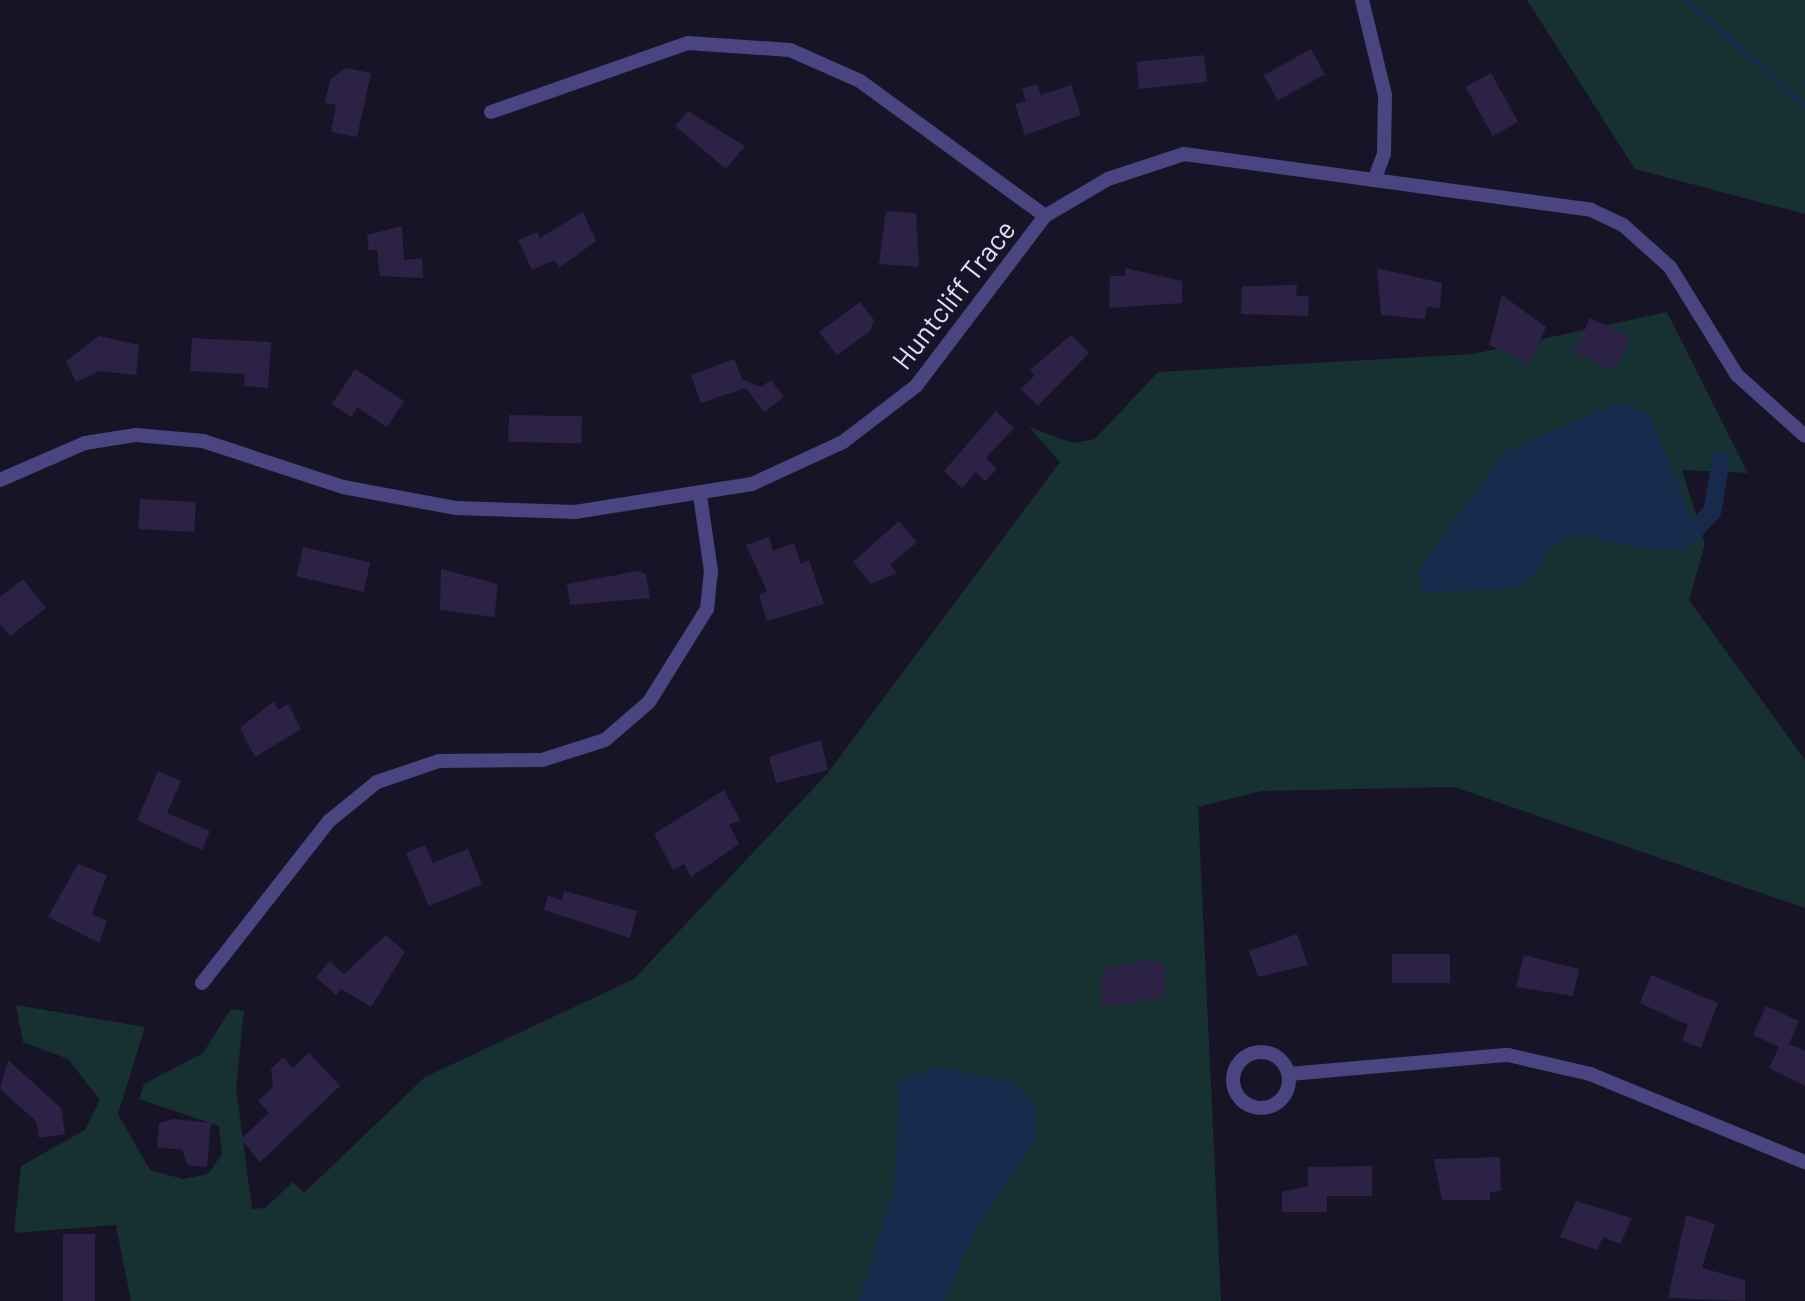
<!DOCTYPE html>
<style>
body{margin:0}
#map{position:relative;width:1805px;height:1301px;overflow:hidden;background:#181427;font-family:Barlow,sans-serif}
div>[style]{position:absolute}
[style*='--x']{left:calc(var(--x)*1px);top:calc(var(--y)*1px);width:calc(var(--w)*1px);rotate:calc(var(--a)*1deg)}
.green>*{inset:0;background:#173031}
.water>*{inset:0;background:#182a4c}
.stream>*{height:5px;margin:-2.5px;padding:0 2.5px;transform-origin:2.5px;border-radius:2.5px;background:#182a4c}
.canal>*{height:18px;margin:-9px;padding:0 9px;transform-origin:9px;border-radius:9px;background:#182a4c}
.building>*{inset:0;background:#2b2246;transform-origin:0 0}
.minor>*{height:14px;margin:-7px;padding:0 7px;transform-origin:7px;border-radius:7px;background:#4a4481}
.minor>.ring{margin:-7px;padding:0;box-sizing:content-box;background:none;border:14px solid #4a4481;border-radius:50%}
span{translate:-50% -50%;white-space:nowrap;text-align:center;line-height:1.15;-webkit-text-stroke:10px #181427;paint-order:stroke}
.street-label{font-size:28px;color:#e3defb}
</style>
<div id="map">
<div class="green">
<i style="clip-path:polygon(1527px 0,1805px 0,1805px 214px,1635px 169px)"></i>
<i style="clip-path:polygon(1667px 312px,1748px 473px,1682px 470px,1705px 544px,1689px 600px,1805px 760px,1805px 908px,1454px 787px,1261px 791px,1198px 807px,1221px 1301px,131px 1301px,116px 1225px,14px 1233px,21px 1166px,85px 1130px,100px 1100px,68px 1059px,23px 1042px,16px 1005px,145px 1027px,118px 1114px,150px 1170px,183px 1179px,208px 1174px,222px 1154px,219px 1126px,139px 1099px,144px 1084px,203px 1053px,231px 1009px,244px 1011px,236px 1087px,252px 1209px,265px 1208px,293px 1182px,304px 1193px,425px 1077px,634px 979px,827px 774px,1060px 462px,1029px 427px,1073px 443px,1095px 439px,1158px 372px,1473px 354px)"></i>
</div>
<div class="water">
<i style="clip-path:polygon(1620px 403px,1648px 413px,1692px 518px,1694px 542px,1679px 550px,1645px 549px,1575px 534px,1547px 550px,1534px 576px,1513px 588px,1424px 593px,1418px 571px,1506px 450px)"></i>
<i style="clip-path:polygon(936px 1067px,1010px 1081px,1033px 1101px,1037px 1138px,975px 1229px,945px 1301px,859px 1301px,894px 1188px,900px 1080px)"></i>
</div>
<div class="stream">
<i style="--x:1686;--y:0;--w:159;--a:41.4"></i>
</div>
<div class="canal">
<i style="--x:1694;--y:531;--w:26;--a:-47"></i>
<i style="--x:1712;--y:512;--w:52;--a:-80"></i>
</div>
<div class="building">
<i style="left:1311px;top:49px;width:29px;height:54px;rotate:61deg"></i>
<i style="left:1204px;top:55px;width:27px;height:68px;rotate:84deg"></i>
<i style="clip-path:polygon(345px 68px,371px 73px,357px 137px,331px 132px,336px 105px,325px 103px,330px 80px)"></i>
<i style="left:1491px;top:73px;width:56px;height:29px;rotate:61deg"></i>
<i style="clip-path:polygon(1037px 84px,1041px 95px,1071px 85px,1081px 115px,1025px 135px,1015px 104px,1026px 101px,1022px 89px)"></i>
<i style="clip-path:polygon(688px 111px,745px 146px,726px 169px,675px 126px)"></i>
<i style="clip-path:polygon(886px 211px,916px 213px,919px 267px,879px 264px)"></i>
<i style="clip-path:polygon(583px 212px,596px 241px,559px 268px,555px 260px,532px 270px,518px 240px,537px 232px,540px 238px)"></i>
<i style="clip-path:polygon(402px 226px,404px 260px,422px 258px,423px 278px,380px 276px,377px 250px,369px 250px,367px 235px)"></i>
<i style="clip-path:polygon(1125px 268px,1182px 281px,1182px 303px,1109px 308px,1110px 276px,1125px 276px)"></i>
<i style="clip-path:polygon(1377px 268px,1442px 283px,1440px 308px,1427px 307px,1425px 319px,1381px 315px)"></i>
<i style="clip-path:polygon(1297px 285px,1296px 296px,1309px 296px,1308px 316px,1241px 314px,1242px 286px)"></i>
<i style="clip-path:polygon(1502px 295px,1546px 327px,1529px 364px,1489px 345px)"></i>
<i style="clip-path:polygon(860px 302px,874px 320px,870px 331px,837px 355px,819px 332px)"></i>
<i style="left:1590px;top:318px;width:45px;height:38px;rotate:25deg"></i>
<i style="clip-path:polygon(1071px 335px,1089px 353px,1038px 406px,1021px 389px,1035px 375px,1030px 370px)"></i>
<i style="clip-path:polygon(99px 336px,139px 345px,136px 375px,99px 371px,76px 382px,66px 361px)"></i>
<i style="clip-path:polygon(192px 338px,271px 342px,268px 388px,244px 386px,245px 374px,190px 371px)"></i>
<i style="clip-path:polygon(734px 359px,742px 379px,761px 387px,771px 380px,784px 397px,764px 412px,746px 388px,701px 403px,691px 375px)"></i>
<i style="clip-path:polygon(355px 369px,404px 401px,387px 427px,357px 407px,351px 417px,332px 404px)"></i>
<i style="clip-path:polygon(996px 411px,1014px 428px,986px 458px,997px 469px,985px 481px,976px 472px,962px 488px,944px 471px)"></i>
<i style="left:509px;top:415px;width:73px;height:27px;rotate:1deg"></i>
<i style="left:140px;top:499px;width:56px;height:30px;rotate:3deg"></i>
<i style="clip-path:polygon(899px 521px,917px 542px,890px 565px,897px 573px,871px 584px,853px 562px)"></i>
<i style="clip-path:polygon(769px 537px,773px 551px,794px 543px,801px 564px,809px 560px,824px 604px,767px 621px,759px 595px,767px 591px,746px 545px)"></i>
<i style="left:303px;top:547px;width:69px;height:30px;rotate:13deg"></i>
<i style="clip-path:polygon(441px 569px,498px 584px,494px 617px,440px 610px)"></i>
<i style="clip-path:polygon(638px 571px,646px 574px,650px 598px,570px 605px,567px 584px)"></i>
<i style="clip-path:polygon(23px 579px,46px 608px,10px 636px,0 624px,0 597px)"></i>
<i style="clip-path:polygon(274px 701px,278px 710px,288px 704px,301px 729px,255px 757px,240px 728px)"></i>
<i style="clip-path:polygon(821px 740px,828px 770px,776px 783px,769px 757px)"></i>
<i style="clip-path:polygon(158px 771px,181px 781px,167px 813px,210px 831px,202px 850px,137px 820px)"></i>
<i style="clip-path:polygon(724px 790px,740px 820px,729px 825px,739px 844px,691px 877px,684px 864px,673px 870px,654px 834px)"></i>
<i style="clip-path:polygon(425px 845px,433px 863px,468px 849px,482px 884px,429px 906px,406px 853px)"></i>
<i style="clip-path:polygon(78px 864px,107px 875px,92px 914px,107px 921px,99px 943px,48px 917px)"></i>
<i style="clip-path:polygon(564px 891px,637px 911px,630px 938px,544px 910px,548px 896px,562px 900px)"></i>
<i style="clip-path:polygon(1297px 934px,1308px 965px,1258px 977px,1249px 951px)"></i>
<i style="clip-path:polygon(386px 935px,405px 952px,371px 1007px,341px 989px,336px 995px,316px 977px,330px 961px,344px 974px)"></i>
<i style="left:1392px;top:954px;width:58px;height:29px"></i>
<i style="clip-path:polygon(1524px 955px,1579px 969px,1573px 996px,1516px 987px)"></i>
<i style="clip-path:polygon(1150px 960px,1164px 965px,1165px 998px,1102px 1006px,1102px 968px)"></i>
<i style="clip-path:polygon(1651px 975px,1718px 1003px,1701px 1048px,1682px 1041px,1688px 1025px,1640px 1003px)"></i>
<i style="clip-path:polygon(1766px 1006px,1799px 1021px,1789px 1044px,1805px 1051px,1805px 1086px,1769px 1068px,1779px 1047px,1753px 1035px)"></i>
<i style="clip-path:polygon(309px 1053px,340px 1086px,260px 1162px,241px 1139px,269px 1113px,258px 1101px,273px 1087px,271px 1069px,283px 1057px,293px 1068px)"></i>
<i style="clip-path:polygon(8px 1060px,61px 1108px,65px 1134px,39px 1138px,36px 1121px,0 1089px)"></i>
<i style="clip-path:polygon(174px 1119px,211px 1123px,207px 1167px,188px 1165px,182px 1150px,157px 1147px,159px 1123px)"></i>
<i style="clip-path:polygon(1500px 1157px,1501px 1191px,1490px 1192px,1490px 1200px,1442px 1200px,1434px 1159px)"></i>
<i style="clip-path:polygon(1372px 1166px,1372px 1196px,1327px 1196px,1327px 1212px,1282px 1212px,1282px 1192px,1308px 1186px,1308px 1167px)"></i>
<i style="clip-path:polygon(1576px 1201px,1632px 1218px,1620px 1244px,1603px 1237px,1597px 1250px,1560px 1237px)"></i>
<i style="clip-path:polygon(1686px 1215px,1715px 1224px,1702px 1268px,1745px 1280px,1745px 1301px,1668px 1298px)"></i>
<i style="left:63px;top:1234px;width:32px;height:67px"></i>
</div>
<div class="minor">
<i style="--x:1362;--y:0;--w:98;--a:76.4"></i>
<i style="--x:1385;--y:95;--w:59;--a:91"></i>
<i style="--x:1384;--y:154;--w:28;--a:111"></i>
<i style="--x:491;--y:112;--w:209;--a:-19.3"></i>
<i style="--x:688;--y:43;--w:102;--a:3.9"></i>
<i style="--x:790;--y:50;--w:77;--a:23.9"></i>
<i style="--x:860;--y:81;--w:229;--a:36.1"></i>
<i style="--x:0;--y:480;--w:93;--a:-23.5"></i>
<i style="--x:85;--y:443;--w:52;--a:-8.9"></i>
<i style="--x:136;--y:435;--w:67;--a:5.1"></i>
<i style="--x:203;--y:441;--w:147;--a:18.2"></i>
<i style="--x:343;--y:487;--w:114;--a:10.6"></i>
<i style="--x:455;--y:508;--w:120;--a:1.9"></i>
<i style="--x:575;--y:512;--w:179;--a:-9"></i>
<i style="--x:752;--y:484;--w:100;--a:-24.8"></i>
<i style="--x:843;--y:442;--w:92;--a:-37.5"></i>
<i style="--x:916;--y:386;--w:213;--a:-52.8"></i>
<i style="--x:1045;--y:216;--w:73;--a:-30.4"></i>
<i style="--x:1108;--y:179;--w:80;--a:-18.2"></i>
<i style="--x:1184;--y:154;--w:411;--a:7.8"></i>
<i style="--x:1591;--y:210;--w:35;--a:25"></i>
<i style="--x:1623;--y:225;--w:63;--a:41.8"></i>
<i style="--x:1670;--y:267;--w:127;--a:58.2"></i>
<i style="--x:1737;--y:375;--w:91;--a:41.9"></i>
<i style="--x:202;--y:983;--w:206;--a:-51.9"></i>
<i style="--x:329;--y:821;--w:62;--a:-39.1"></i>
<i style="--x:377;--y:782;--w:65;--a:-18.7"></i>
<i style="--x:439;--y:761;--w:103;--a:-0.6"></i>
<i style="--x:542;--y:760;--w:66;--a:-17.6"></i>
<i style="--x:605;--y:740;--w:58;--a:-40.8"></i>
<i style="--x:649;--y:702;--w:110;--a:-58.1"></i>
<i style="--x:707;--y:609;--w:38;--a:-84"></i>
<i style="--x:711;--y:571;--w:76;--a:-98.3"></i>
<i class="ring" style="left:1233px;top:1052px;width:42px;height:42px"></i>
<i style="--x:1289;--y:1074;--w:220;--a:-5"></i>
<i style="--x:1508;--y:1055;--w:84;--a:13"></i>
<i style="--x:1590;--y:1074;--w:232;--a:22.3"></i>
</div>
<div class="street-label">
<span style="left:953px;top:294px;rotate:-52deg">Huntcliff Trace</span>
</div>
</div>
